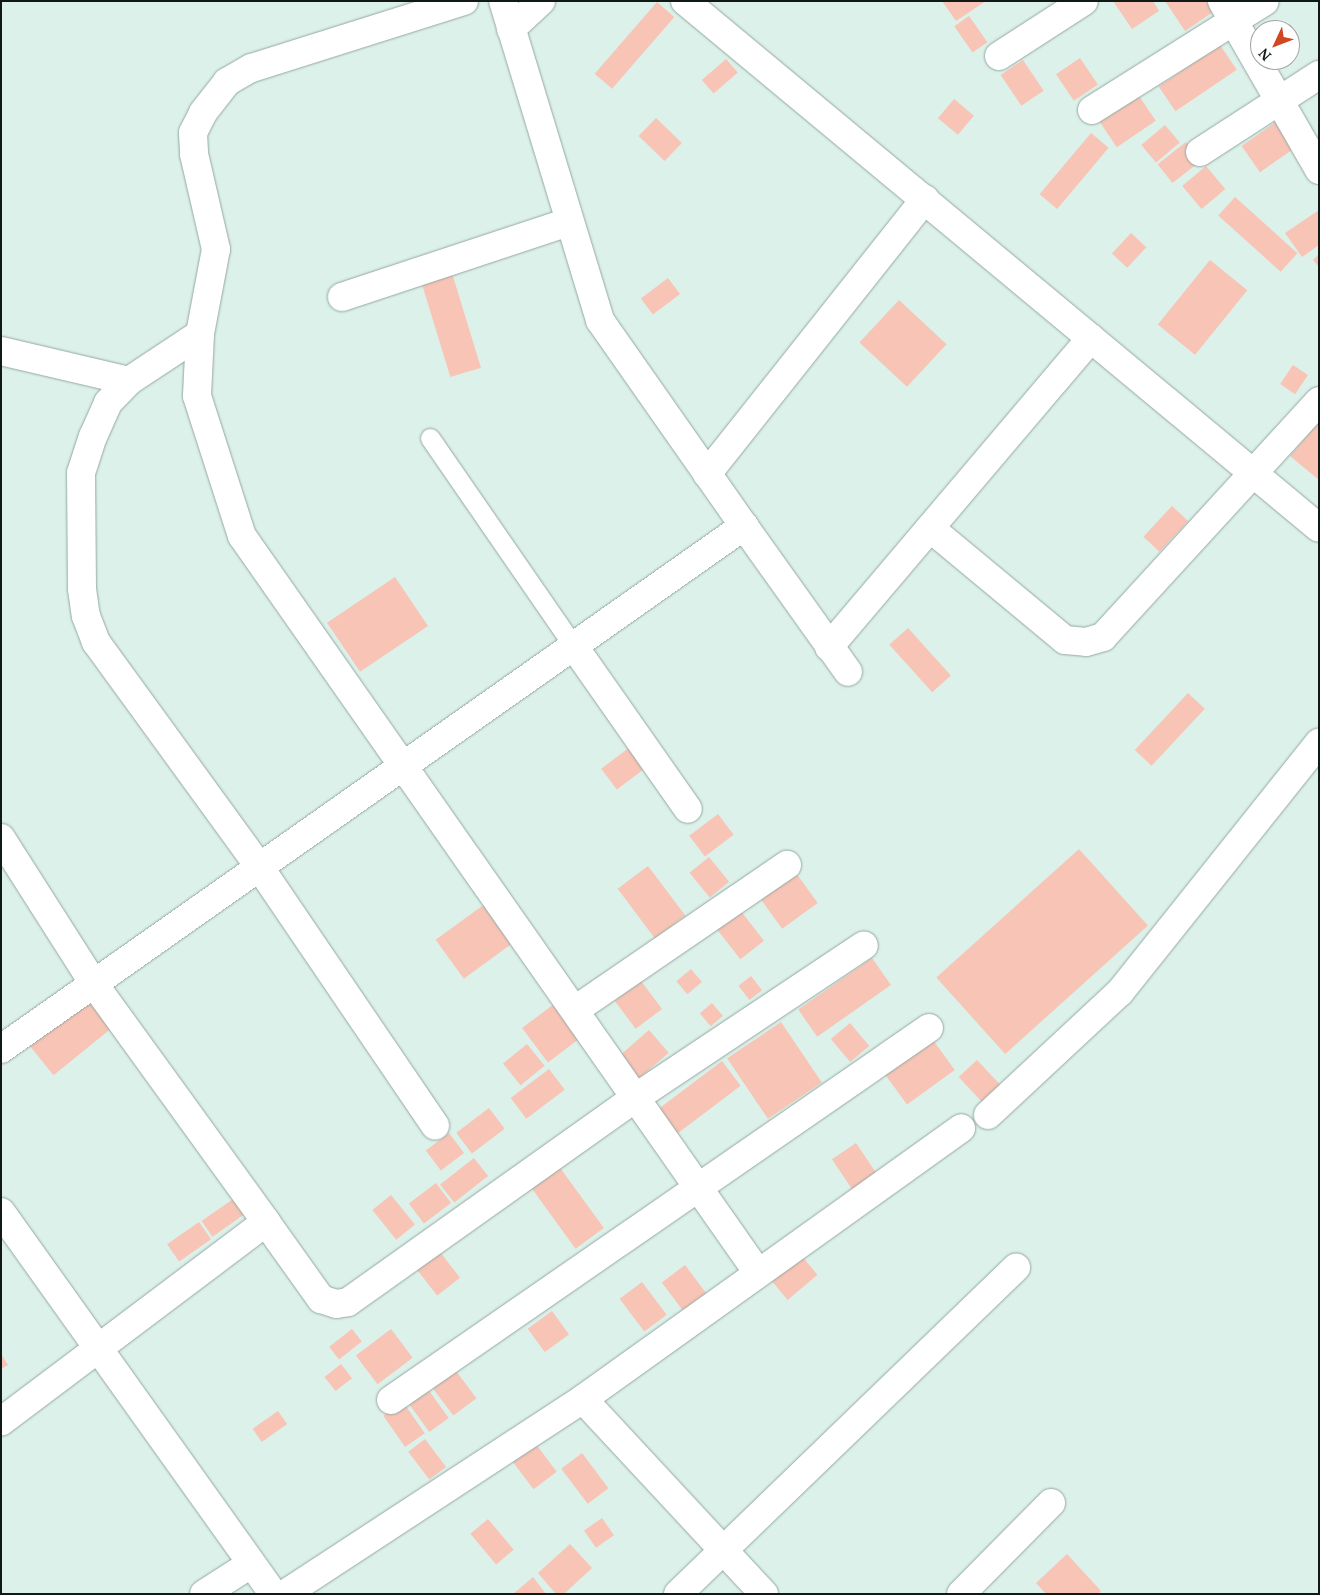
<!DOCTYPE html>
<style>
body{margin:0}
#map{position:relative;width:1320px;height:1595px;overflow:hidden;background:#dcf1ea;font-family:"PT Serif",serif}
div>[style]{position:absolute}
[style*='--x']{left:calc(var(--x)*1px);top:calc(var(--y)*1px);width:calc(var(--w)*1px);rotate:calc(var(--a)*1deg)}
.building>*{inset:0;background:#f8c4b6;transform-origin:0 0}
.roads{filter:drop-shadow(0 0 1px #94a8a1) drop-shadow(0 0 1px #94a8a1)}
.service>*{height:19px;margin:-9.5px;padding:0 9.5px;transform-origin:9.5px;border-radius:9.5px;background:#fff}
.minor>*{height:28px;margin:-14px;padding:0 14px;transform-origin:14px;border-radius:14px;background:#fff}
span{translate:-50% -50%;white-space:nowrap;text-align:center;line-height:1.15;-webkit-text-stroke:4px #fff;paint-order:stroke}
.frame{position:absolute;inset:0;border:2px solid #111916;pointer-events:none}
.north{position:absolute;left:1250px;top:20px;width:50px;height:50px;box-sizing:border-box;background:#fff;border:1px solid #a0a3a2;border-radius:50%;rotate:227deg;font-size:14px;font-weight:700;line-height:20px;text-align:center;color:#111916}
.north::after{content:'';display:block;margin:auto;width:18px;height:22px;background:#d04720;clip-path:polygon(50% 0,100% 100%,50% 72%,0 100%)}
</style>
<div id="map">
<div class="building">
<i style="clip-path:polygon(942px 1px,986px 1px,956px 21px)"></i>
<i style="clip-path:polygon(1113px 1px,1153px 1px,1159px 11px,1132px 29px)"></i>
<i style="clip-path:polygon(1165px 1px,1206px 1px,1213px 12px,1185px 31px)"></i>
<i style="left:657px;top:2px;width:23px;height:95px;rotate:41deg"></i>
<i style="left:969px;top:16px;width:32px;height:18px;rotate:55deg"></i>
<i style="left:1220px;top:45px;width:30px;height:74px;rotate:56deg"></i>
<i style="left:1080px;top:58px;width:32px;height:29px;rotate:56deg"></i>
<i style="left:726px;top:59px;width:18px;height:32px;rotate:49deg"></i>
<i style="left:1023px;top:60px;width:37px;height:27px;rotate:56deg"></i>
<i style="left:1139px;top:96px;width:30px;height:47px;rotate:56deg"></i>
<i style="left:954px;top:99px;width:26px;height:25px;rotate:40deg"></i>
<i style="left:656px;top:118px;width:36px;height:25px;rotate:44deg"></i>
<i style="left:1276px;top:122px;width:32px;height:42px;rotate:55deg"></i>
<i style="left:1165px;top:125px;width:23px;height:31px;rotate:50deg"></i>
<i style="left:1091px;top:133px;width:23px;height:80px;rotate:40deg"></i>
<i style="left:1186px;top:142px;width:24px;height:36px;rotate:52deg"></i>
<i style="left:1206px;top:166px;width:30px;height:31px;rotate:50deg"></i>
<i style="left:1235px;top:197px;width:84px;height:25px;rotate:42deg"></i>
<i style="clip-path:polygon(1319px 210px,1319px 245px,1302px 257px,1285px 233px)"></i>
<i style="left:1131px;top:233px;width:21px;height:28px;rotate:43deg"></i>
<i style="clip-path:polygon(1319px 254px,1319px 267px,1313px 260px)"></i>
<i style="left:1210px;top:260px;width:48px;height:83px;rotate:39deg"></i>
<i style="left:452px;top:273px;width:99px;height:32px;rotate:73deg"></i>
<i style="left:668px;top:278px;width:20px;height:34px;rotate:53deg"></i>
<i style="left:899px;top:300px;width:65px;height:58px;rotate:43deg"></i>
<i style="left:1293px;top:365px;width:18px;height:23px;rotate:34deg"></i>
<i style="clip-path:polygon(1319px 422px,1319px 480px,1290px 456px)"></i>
<i style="left:1172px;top:506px;width:22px;height:42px;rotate:43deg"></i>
<i style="left:395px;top:577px;width:59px;height:82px;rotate:56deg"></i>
<i style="left:908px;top:628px;width:64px;height:25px;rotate:48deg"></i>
<i style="left:1188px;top:693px;width:23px;height:78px;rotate:43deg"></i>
<i style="left:634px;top:744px;width:26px;height:41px;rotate:53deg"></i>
<i style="left:718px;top:814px;width:26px;height:36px;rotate:53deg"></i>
<i style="left:1079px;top:849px;width:103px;height:192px;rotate:48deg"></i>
<i style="left:709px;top:857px;width:32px;height:25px;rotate:51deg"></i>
<i style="left:648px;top:866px;width:62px;height:38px;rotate:53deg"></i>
<i style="left:796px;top:873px;width:37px;height:44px;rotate:54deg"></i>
<i style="left:489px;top:901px;width:48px;height:66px;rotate:54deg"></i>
<i style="left:740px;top:910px;width:39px;height:30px;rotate:52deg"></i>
<i style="left:872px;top:958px;width:33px;height:90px;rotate:55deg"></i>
<i style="left:691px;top:969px;width:17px;height:19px;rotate:50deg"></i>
<i style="left:751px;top:976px;width:18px;height:16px;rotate:52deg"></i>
<i style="left:641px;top:981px;width:35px;height:33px;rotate:53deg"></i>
<i style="left:91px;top:996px;width:38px;height:79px;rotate:51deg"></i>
<i style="left:712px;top:1003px;width:17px;height:16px;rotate:50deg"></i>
<i style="left:554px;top:1004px;width:43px;height:40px;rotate:53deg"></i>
<i style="left:781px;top:1022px;width:73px;height:65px;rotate:56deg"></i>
<i style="left:850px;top:1023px;width:30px;height:25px;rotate:50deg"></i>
<i style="left:649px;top:1030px;width:30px;height:41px;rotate:49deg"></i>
<i style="left:933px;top:1040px;width:37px;height:59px;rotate:54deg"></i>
<i style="left:527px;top:1044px;width:28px;height:31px;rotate:51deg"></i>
<i style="left:977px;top:1060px;width:34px;height:25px;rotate:47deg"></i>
<i style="left:722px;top:1061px;width:31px;height:80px;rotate:53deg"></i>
<i style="left:549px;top:1069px;width:26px;height:48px;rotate:53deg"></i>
<i style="left:489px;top:1108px;width:26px;height:41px;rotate:53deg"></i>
<i style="left:449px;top:1133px;width:25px;height:29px;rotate:53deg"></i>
<i style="left:856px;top:1143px;width:37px;height:29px;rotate:56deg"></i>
<i style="left:474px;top:1158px;width:23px;height:43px;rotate:52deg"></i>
<i style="left:558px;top:1165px;width:78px;height:35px;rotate:54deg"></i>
<i style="left:436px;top:1183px;width:25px;height:34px;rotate:53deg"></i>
<i style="left:391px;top:1195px;width:38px;height:24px;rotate:51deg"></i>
<i style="left:236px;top:1197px;width:19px;height:42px;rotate:55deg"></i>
<i style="left:199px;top:1222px;width:21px;height:39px;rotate:55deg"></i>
<i style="left:436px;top:1247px;width:39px;height:29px;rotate:52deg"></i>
<i style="left:795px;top:1248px;width:35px;height:39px;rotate:50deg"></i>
<i style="left:685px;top:1265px;width:35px;height:29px;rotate:53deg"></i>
<i style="left:642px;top:1282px;width:41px;height:28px;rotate:53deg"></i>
<i style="left:552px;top:1311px;width:29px;height:30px;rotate:54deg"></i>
<i style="left:352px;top:1329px;width:16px;height:29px;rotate:52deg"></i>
<i style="left:391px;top:1329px;width:36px;height:44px;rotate:53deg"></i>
<i style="clip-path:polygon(1px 1354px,8px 1365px,1px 1369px)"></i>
<i style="left:341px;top:1364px;width:18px;height:21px;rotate:52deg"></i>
<i style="left:453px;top:1367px;width:39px;height:29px;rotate:53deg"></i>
<i style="left:427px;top:1388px;width:37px;height:24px;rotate:54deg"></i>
<i style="left:403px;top:1402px;width:38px;height:24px;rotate:55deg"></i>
<i style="left:278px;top:1411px;width:16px;height:31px;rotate:55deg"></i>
<i style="left:425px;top:1439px;width:35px;height:21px;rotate:53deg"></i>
<i style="left:532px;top:1439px;width:41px;height:29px;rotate:53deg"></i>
<i style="left:582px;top:1453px;width:44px;height:26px;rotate:53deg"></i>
<i style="left:602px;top:1518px;width:21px;height:22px;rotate:55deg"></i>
<i style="left:488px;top:1519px;width:40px;height:23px;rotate:50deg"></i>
<i style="clip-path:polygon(570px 1544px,592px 1568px,564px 1594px,556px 1594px,538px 1573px)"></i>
<i style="clip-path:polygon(1067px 1554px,1101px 1591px,1098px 1594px,1046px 1594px,1036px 1583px)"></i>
<i style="clip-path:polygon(533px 1577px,546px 1594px,513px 1594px)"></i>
</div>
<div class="roads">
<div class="service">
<i style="--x:430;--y:438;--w:252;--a:55.4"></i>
</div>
<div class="minor">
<i style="--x:464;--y:1;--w:223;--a:162.5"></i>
<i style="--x:251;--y:68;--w:28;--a:150"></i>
<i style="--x:227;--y:82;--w:39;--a:128"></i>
<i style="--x:203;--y:113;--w:22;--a:117"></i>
<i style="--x:193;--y:133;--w:21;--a:87"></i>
<i style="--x:194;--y:154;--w:98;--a:77"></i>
<i style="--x:216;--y:249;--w:86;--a:100.7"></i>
<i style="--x:200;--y:334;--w:62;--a:92.8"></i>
<i style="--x:197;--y:396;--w:147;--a:72.2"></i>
<i style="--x:242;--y:536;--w:900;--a:55"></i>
<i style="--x:685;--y:1;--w:824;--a:39.73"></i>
<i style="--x:1222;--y:1;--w:195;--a:60.1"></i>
<i style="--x:511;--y:29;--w:41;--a:-43"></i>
<i style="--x:999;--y:56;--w:101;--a:-32.9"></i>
<i style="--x:1092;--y:110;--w:204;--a:-32.2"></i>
<i style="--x:1200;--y:152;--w:142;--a:-32.9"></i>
<i style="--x:342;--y:297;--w:239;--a:-18.3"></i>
<i style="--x:200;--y:334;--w:85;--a:146.5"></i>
<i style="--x:129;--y:381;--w:30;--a:134"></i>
<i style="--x:108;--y:403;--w:36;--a:114"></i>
<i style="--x:93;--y:436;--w:39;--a:108"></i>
<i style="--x:81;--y:473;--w:116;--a:89.5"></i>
<i style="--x:82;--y:589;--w:27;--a:82"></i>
<i style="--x:86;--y:616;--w:28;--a:69"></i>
<i style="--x:96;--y:642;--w:276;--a:54"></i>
<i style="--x:258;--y:865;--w:315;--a:55.8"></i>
<i style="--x:1;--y:351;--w:131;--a:13.2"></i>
<i style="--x:707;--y:474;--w:351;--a:-51.6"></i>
<i style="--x:744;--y:526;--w:179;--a:54.5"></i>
<i style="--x:930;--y:528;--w:175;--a:39.7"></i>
<i style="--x:1065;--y:640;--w:21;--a:5"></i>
<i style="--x:1086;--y:642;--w:18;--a:-16"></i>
<i style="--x:1103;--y:637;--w:320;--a:-47.5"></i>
<i style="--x:573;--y:645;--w:200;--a:55"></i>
<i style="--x:829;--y:647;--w:405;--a:-49.7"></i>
<i style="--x:1;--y:838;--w:173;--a:57.5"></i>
<i style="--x:94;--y:984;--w:294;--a:54.1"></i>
<i style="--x:266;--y:1222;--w:332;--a:143"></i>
<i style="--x:575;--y:1010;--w:257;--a:-34.4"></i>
<i style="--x:1;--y:1049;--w:909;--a:-35.14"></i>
<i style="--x:744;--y:526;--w:251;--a:-125"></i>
<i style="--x:600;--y:320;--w:333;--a:-106.9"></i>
<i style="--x:988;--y:1115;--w:180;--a:-43"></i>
<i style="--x:1120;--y:992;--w:319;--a:-51.4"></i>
<i style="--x:1;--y:1212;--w:469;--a:54.5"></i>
<i style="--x:266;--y:1222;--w:95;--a:54.5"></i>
<i style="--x:321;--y:1299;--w:16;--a:18"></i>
<i style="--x:336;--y:1304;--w:12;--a:-9"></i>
<i style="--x:348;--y:1302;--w:352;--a:-35.4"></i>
<i style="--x:635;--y:1098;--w:275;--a:-33.7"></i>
<i style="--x:391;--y:1400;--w:654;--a:-34.66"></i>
<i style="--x:204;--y:1594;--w:56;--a:-32.6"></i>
<i style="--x:285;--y:1594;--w:356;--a:-33.2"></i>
<i style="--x:678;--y:1594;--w:470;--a:-44"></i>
<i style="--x:764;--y:1594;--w:266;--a:-132.9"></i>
<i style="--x:583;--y:1399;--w:465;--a:-35.6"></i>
<i style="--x:961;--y:1594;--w:128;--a:-45.3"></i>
</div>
</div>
<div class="frame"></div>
<div class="north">N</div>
</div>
